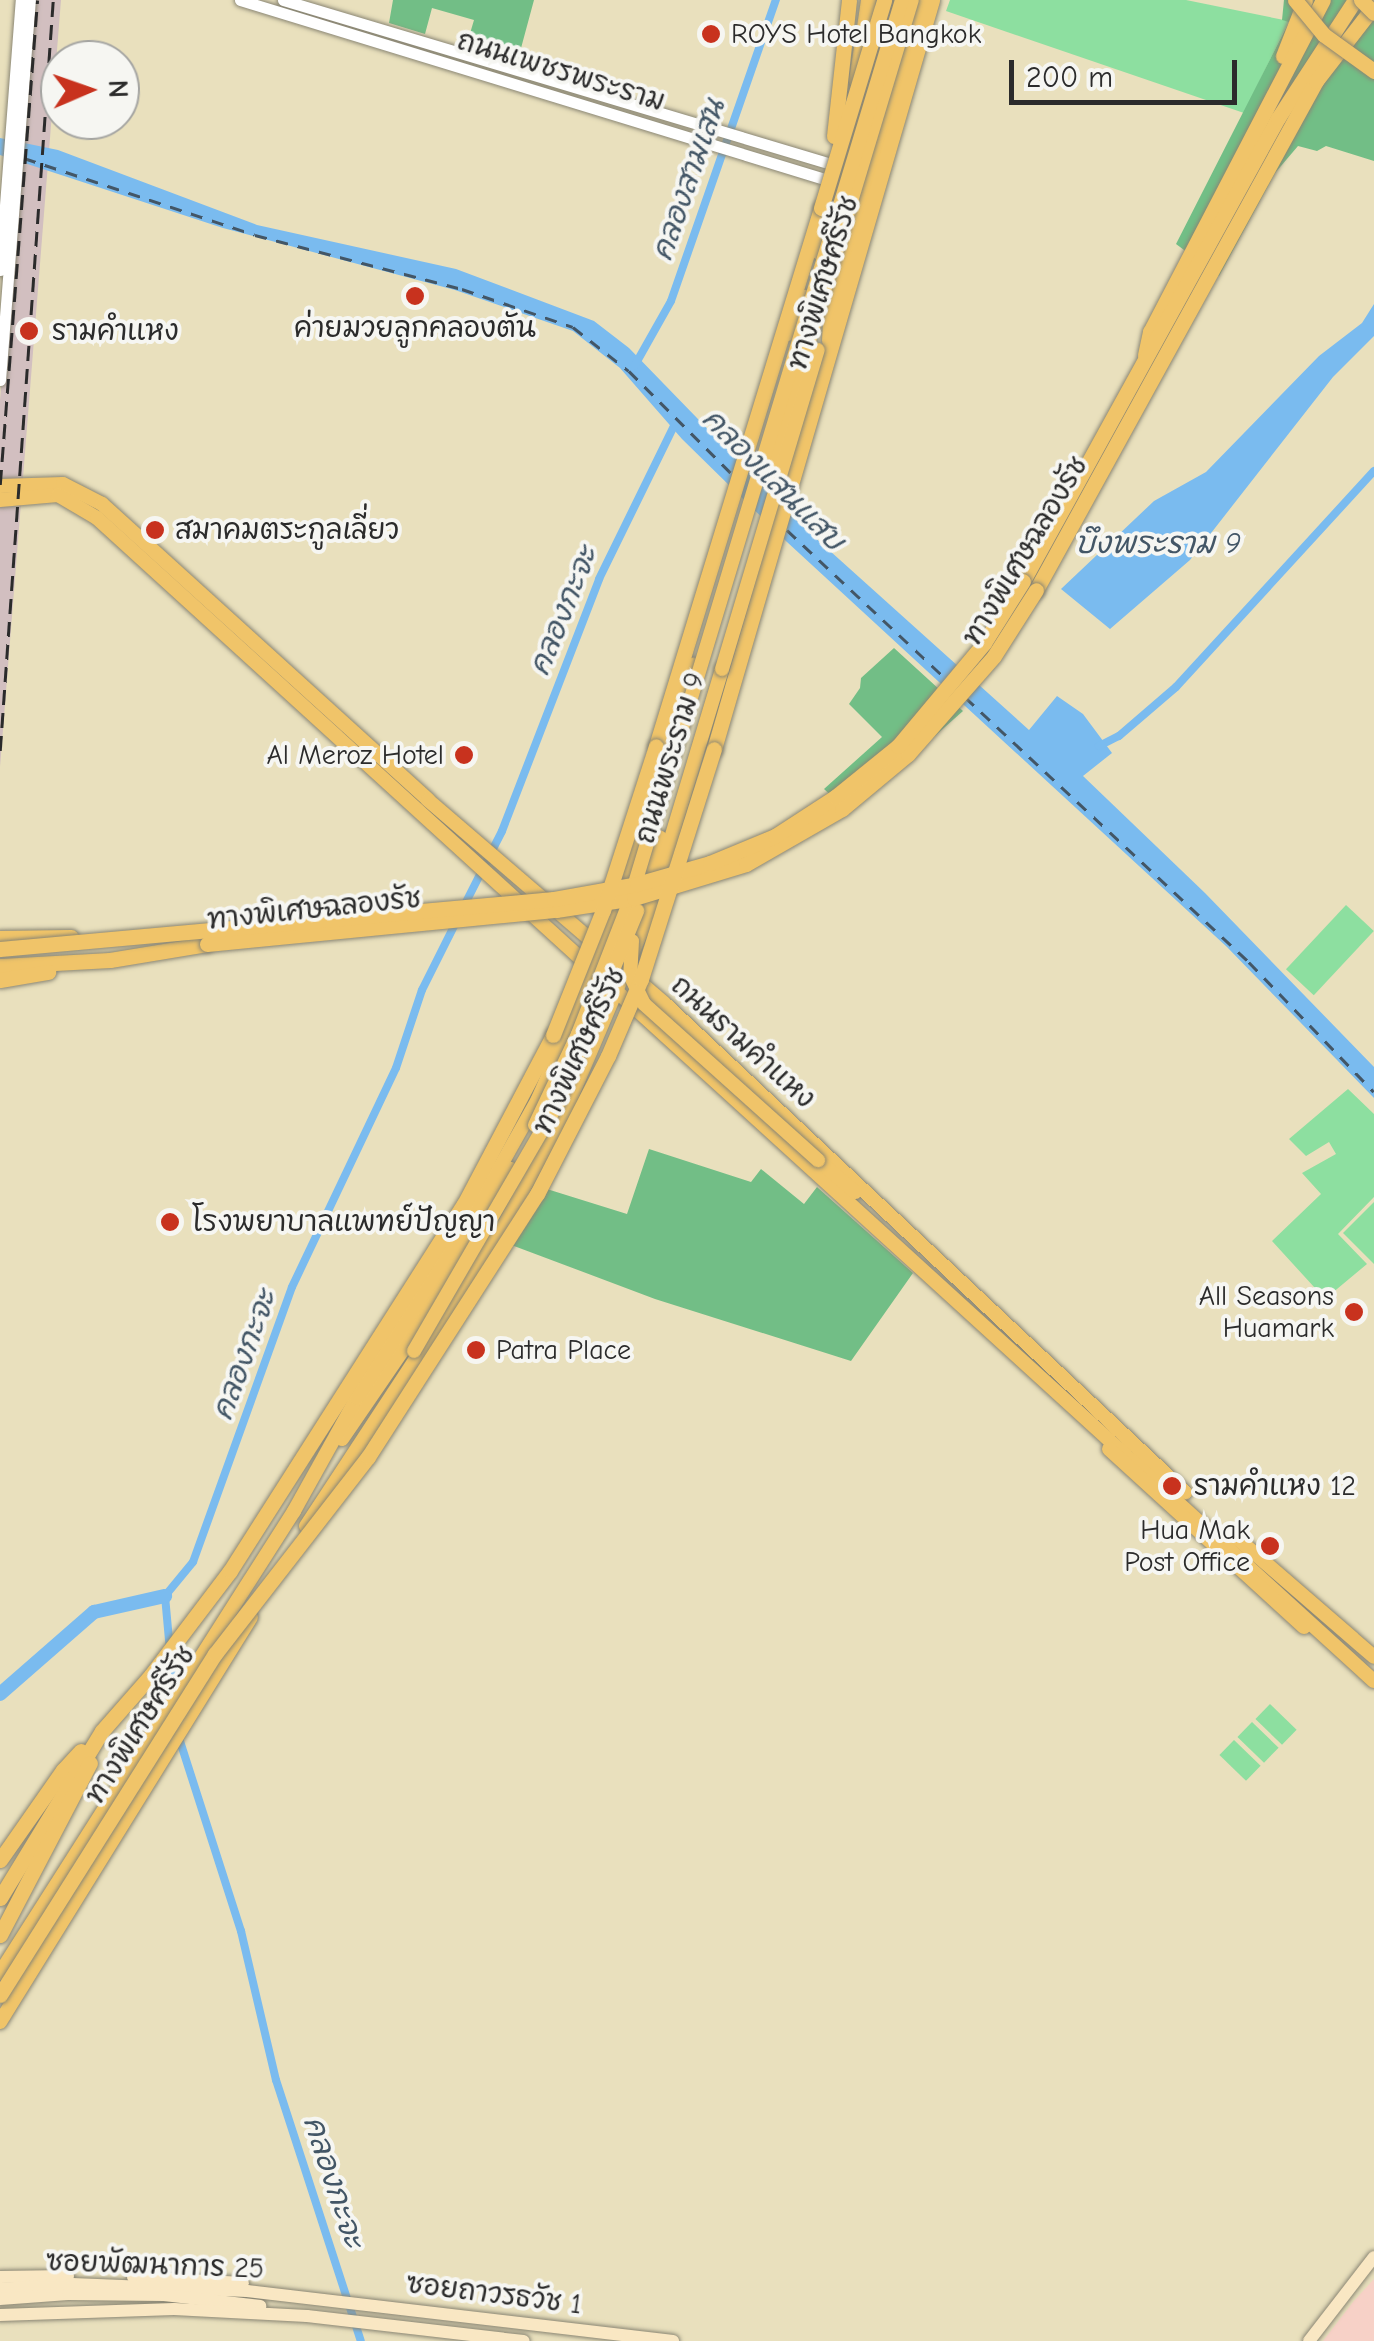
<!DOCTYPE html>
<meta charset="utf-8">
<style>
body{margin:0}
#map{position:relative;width:1374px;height:2341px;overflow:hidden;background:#e9e0bd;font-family:"Comic Neue","Playpen Sans Thai",sans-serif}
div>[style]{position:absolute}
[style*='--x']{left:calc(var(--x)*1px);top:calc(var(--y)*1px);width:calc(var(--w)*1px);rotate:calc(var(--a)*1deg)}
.built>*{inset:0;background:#f7d1c7}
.industrial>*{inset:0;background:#d2bfc0}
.green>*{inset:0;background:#8ddfa0;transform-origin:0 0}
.forest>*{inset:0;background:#72be86}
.water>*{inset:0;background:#7abbef}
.canal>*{height:8px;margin:-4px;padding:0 4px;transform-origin:4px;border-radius:4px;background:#7abbef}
.river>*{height:14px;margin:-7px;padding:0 7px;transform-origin:7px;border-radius:7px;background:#7abbef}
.ferry>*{height:2.5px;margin-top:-1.25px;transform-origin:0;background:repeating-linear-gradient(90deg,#435666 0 12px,transparent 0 22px)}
.roads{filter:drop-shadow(0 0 2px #8a8674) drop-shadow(0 0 2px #8a8674)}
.tertiary>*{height:11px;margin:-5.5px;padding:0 5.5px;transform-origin:5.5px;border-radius:5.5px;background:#fff}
.secondary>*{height:12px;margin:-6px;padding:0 6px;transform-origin:6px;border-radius:6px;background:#f9e7c3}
.primary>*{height:14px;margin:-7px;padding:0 7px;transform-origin:7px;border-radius:7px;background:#f0c469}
.motorway>*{height:15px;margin:-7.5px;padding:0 7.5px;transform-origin:7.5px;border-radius:7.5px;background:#f0c469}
.rail>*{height:2.5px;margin-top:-1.25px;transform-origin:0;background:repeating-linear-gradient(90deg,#2b2b2b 0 15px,transparent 0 23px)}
.bridges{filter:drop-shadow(0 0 2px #8a8674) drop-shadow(0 0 2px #8a8674)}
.primary-bridge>*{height:14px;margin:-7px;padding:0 7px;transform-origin:7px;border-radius:7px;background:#f0c469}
.motorway-bridge>*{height:15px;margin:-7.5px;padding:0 7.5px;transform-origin:7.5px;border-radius:7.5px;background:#f0c469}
.dots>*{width:28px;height:28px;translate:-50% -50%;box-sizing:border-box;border:5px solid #f6f6f2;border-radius:50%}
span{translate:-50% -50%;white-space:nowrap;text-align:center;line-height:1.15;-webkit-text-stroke:8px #f6f6f2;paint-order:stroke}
.poi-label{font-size:28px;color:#2b2b2b}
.left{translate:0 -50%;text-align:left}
.right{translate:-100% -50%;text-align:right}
.street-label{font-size:28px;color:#2b2b2b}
.water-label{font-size:30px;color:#435666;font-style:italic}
.north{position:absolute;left:40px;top:40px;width:100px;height:100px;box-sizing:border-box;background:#f6f6f2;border:2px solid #a5a5a2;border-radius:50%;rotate:88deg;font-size:28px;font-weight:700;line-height:40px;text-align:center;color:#2b2b2b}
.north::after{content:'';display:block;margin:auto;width:35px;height:45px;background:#c8321e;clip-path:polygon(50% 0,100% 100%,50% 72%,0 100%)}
.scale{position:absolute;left:1009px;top:60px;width:228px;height:45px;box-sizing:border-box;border:5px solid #2b2b2b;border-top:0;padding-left:12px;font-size:30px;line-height:35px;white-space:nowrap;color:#2b2b2b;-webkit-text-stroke:8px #f6f6f2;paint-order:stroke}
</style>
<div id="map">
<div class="built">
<i style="clip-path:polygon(1374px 2279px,1374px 2341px,1323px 2341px,1353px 2302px)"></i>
</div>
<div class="industrial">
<i style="clip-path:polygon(31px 0,61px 0,0 767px,0 400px)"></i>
</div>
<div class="green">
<i style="clip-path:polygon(950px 0,1186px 0,1289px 21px,1244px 113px,946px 11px)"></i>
<i style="left:1346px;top:905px;width:38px;height:88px;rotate:43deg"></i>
<i style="clip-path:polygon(1348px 1089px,1374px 1114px,1374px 1197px,1338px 1234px,1367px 1264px,1325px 1299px,1272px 1241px,1321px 1194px,1302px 1173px,1336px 1154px,1329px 1142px,1306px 1156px,1289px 1139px)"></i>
<i style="clip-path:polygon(1374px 1202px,1374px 1264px,1343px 1233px)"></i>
<i style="left:1270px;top:1704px;width:37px;height:21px;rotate:44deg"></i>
<i style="left:1252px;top:1722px;width:37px;height:21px;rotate:44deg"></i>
<i style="left:1234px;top:1740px;width:37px;height:21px;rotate:44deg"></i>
</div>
<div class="forest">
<i style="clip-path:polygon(393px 0,534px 0,517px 63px,466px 47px,474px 20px,432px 8px,425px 34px,389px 23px)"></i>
<i style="clip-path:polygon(1284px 0,1374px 0,1374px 161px,1326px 146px,1317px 151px,1298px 146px,1275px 173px,1219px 276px,1176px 244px,1289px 22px,1282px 20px)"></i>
<i style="clip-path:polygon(894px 648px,963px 711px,849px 812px,824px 789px,882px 737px,849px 704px,860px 688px,861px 678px)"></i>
<i style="clip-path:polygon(649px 1149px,751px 1182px,761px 1169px,804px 1204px,817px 1187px,913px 1273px,851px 1361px,655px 1299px,501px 1241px,534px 1185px,627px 1214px)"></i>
</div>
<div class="water">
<i style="clip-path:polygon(0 138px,58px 150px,257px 225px,456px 269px,594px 321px,629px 348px,800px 524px,1029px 730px,1057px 696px,1083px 714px,1112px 753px,1083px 776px,1205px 893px,1374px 1067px,1374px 1098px,1227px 947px,787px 542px,682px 439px,620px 368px,573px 331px,455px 290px,223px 228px,0 155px)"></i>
<i style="clip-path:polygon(1374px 304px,1374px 336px,1333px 377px,1190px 560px,1110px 629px,1061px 589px,1154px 501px,1206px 472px,1319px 356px,1362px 323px)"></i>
</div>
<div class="canal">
<i style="--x:635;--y:365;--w:73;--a:-60.6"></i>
<i style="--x:671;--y:301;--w:319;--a:-70.8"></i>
<i style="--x:1099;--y:746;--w:22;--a:-27"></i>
<i style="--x:1119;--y:736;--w:75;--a:-40.7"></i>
<i style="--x:1176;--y:687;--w:293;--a:-47.5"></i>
<i style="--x:464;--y:906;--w:84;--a:-63.1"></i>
<i style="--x:502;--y:831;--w:270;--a:-68.9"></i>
<i style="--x:599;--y:579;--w:177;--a:-63.9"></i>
<i style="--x:174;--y:1695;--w:99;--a:-95.2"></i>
<i style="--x:165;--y:1596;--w:44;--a:-50.5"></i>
<i style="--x:193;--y:1562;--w:292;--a:-70.2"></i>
<i style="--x:292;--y:1287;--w:242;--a:-64.6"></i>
<i style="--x:396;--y:1068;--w:82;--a:-71.6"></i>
<i style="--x:422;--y:990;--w:80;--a:-63.4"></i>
<i style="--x:179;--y:1738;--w:203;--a:72.2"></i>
<i style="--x:241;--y:1931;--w:153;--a:76.8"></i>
<i style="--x:276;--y:2080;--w:274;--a:72"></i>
</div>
<div class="river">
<i style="--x:0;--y:1694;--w:125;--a:-41.1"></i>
<i style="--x:94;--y:1612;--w:73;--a:-12.7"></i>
</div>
<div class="ferry">
<i style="--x:24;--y:158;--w:243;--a:18.4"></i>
<i style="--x:255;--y:235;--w:214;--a:14.6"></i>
<i style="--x:462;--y:289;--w:117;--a:18.9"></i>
<i style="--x:573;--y:327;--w:71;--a:38.2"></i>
<i style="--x:629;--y:371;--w:146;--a:45"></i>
<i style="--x:787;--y:530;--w:216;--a:43.1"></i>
<i style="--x:965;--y:697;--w:388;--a:43"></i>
<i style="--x:1249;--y:962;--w:180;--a:46.1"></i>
</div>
<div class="roads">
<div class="tertiary">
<i style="--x:240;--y:0;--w:621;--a:17.03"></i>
<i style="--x:283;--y:0;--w:579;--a:16.65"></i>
<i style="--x:0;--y:270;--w:271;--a:-85.6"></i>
<i style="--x:0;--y:380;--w:381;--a:-85.5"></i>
</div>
<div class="secondary">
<i style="--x:0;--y:2277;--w:68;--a:-0.8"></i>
<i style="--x:133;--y:2277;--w:110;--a:3.1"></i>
<i style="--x:0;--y:2289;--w:72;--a:-4"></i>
<i style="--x:72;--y:2284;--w:175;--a:2.3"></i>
<i style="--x:247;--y:2291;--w:429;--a:6.7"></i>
<i style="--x:0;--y:2299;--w:68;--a:-4.2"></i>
<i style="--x:68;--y:2294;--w:96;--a:0.6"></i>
<i style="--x:164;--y:2295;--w:97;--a:6.5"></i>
<i style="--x:0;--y:2315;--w:174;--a:-2"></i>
<i style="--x:174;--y:2309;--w:133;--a:3"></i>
<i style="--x:307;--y:2316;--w:218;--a:6.6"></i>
<i style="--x:1309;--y:2341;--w:106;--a:-52.3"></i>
</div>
<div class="primary">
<i style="--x:819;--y:253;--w:264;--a:-73.5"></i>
<i style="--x:828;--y:315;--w:329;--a:-73.1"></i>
<i style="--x:788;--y:334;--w:41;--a:-65.3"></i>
<i style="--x:829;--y:341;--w:34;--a:-87"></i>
<i style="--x:0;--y:486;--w:63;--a:-1.8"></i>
<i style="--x:63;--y:484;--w:44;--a:27.1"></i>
<i style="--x:102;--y:504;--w:440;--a:42.2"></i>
<i style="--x:428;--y:800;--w:311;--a:40.7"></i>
<i style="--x:664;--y:1003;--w:715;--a:43.19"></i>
<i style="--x:0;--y:500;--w:58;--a:-4.9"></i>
<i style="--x:58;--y:495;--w:45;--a:30.5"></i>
<i style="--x:97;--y:518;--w:1727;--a:42.33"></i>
<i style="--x:644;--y:889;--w:54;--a:-72.9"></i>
<i style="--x:818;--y:1160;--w:49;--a:40.9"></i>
<i style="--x:342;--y:1439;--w:112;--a:-55.6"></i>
<i style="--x:405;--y:1347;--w:207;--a:-59.5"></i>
<i style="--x:1109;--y:1449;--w:264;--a:42.4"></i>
<i style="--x:306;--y:1526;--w:366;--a:-56.7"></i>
<i style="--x:507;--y:1220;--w:128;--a:-62"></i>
<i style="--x:567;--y:1107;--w:202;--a:-67"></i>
<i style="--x:646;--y:921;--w:263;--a:-73.2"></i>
<i style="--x:1231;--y:1533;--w:189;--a:40.9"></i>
<i style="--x:0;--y:1973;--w:548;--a:-57.53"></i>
<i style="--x:294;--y:1511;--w:129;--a:-60.9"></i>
<i style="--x:357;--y:1398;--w:217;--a:-57.6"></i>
<i style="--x:473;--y:1215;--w:133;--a:-60.7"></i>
<i style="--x:538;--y:1099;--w:139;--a:-66.2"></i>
<i style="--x:594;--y:972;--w:323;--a:-72.1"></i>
<i style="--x:0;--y:2022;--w:476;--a:-58.2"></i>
</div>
<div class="motorway">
<i style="--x:1283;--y:56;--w:60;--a:-68.6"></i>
<i style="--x:856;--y:80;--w:81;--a:-81.5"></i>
<i style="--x:854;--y:134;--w:31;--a:-88"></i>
<i style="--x:1145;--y:355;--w:24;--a:-78"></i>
<i style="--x:1150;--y:332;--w:374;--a:-62.5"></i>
<i style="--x:1023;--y:581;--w:529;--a:-61.16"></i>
<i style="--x:1278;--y:118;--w:141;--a:-56.9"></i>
<i style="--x:1036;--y:590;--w:581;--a:-61.18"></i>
<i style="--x:1316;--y:81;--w:95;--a:-52.3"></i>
<i style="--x:656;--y:746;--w:563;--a:-72.95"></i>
<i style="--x:714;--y:749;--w:780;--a:-73.77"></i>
<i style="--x:0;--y:938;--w:71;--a:-0.8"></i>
<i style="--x:0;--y:966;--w:110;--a:-3.1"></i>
<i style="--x:110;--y:960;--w:98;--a:-9.4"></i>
<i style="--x:0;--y:980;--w:49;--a:-9.5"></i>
<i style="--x:0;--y:1860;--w:110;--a:-55"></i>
<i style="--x:63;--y:1770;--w:26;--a:-47"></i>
<i style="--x:0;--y:1898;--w:196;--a:-58.6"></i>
<i style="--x:102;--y:1731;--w:74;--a:-48.8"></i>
<i style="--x:151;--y:1675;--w:131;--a:-52.8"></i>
<i style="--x:230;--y:1571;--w:435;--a:-57.5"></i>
<i style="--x:464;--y:1204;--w:191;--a:-62.2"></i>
<i style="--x:0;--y:1935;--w:194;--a:-62.4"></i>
</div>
</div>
<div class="rail">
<i style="--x:0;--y:485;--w:486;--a:-85.6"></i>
<i style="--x:0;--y:751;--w:753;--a:-85.96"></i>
</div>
<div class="bridges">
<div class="primary-bridge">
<i style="--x:769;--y:473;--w:494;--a:-73.2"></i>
<i style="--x:722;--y:669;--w:333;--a:-73.3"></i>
<i style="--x:632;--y:941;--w:34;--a:93"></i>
<i style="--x:630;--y:975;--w:32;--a:64"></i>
<i style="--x:644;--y:1004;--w:234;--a:41.9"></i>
<i style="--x:535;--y:1125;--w:101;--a:-64.7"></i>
<i style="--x:578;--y:1034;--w:141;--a:-68.7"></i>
<i style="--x:629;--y:903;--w:943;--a:-73.18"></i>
<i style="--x:414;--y:1351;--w:287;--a:-59.9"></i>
<i style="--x:558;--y:1103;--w:208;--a:-67.6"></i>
</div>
<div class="motorway-bridge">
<i style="--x:1295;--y:0;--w:45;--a:50.4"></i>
<i style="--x:1324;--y:35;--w:62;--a:35.8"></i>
<i style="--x:1361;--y:0;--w:18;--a:45"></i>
<i style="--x:834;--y:136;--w:137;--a:-83.7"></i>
<i style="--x:821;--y:208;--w:217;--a:-73.1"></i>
<i style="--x:207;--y:944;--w:351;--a:-5.6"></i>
<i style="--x:556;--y:910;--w:79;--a:-8.7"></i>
<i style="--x:634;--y:898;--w:117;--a:-16.9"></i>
<i style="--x:746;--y:864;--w:111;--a:-29.8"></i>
<i style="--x:842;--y:809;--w:86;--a:-39.8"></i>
<i style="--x:908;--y:754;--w:130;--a:-48.7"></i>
<i style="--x:994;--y:656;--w:78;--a:-57.5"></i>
<i style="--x:0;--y:949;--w:556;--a:-5.16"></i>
<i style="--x:554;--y:899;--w:84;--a:-10.2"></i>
<i style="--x:637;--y:884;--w:76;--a:-16"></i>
<i style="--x:710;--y:863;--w:70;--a:-22.6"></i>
<i style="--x:775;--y:836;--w:72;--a:-33"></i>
<i style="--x:835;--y:797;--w:81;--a:-39"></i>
<i style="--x:898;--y:746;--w:134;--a:-50.1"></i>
<i style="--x:984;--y:643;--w:73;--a:-57.8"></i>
<i style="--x:553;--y:1035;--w:135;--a:-68.2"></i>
<i style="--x:603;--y:910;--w:172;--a:-72.1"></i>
<i style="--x:0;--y:1995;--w:403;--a:-57.8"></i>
<i style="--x:215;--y:1654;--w:249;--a:-52.2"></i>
<i style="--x:368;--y:1457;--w:313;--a:-57.3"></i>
<i style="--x:537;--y:1194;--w:155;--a:-62.8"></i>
<i style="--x:608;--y:1056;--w:84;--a:-66.8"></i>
<i style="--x:641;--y:979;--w:241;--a:-72.4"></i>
</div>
</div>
<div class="dots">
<i style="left:711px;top:34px;background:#c8321e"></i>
<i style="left:415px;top:296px;background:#c8321e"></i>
<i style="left:29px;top:331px;background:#c8321e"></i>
<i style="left:155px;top:530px;background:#c8321e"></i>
<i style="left:464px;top:755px;background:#c8321e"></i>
<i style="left:170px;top:1222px;background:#c8321e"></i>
<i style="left:1354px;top:1312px;background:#c8321e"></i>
<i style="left:476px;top:1350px;background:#c8321e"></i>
<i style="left:1172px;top:1486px;background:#c8321e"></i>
<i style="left:1270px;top:1546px;background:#c8321e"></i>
</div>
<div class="poi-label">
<span class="left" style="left:731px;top:34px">ROYS Hotel Bangkok</span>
<span style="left:415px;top:328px">ค่ายมวยลูกคลองตัน</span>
<span class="left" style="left:52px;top:331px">รามคำแหง</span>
<span class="left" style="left:175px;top:530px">สมาคมตระกูลเลี่ยว</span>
<span class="right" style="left:444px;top:755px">Al Meroz Hotel</span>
<span class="left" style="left:192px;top:1222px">โรงพยาบาลแพทย์ปัญญา</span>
<span class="right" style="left:1334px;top:1312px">All Seasons<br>Huamark</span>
<span class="left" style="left:496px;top:1350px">Patra Place</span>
<span class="left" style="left:1194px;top:1486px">รามคำแหง 12</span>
<span class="right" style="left:1250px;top:1546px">Hua Mak<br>Post Office</span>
</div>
<div class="street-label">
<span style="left:561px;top:71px;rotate:17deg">ถนนเพชรพระราม</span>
<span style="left:823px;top:283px;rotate:-73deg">ทางพิเศษศรีรัช</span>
<span style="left:1025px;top:551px;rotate:-59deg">ทางพิเศษฉลองรัช</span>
<span style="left:670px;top:758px;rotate:-73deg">ถนนพระราม 9</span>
<span style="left:314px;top:909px;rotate:-6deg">ทางพิเศษฉลองรัช</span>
<span style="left:743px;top:1042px;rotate:42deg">ถนนรามคำแหง</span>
<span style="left:579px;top:1051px;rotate:-65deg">ทางพิเศษศรีรัช</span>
<span style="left:140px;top:1725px;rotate:-58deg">ทางพิเศษศรีรัช</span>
<span style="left:155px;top:2265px;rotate:2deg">ซอยพัฒนาการ 25</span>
<span style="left:494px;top:2294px;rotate:7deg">ซอยถาวรธวัช 1</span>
</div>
<div class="water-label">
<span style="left:689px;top:180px;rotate:-71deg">คลองสามเสน</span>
<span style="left:773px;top:480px;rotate:45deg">คลองแสนแสบ</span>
<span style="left:1158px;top:544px">บึงพระราม 9</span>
<span style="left:564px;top:611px;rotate:-68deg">คลองกะจะ</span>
<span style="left:245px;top:1355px;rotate:-70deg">คลองกะจะ</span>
<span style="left:333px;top:2182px;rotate:72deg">คลองกะจะ</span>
</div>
<div class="north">N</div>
<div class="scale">200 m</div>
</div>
